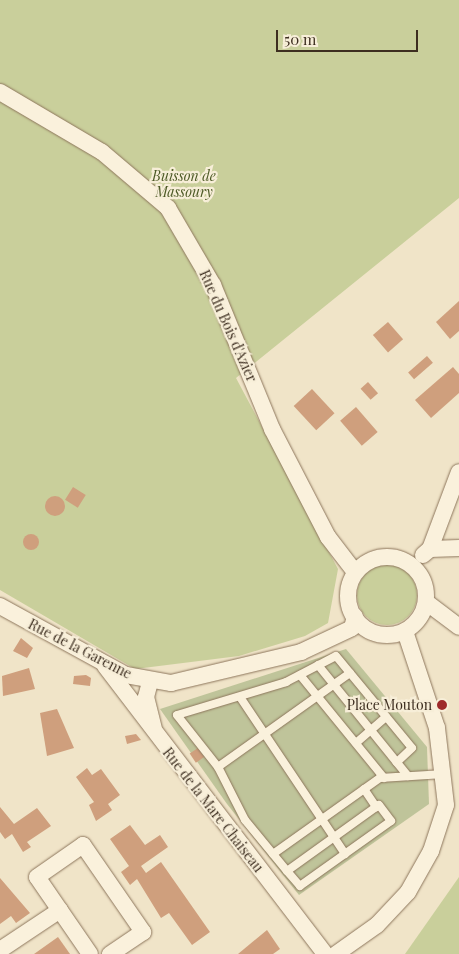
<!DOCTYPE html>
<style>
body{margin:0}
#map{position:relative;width:459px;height:954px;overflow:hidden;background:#f0e4c8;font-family:"Playfair Display",serif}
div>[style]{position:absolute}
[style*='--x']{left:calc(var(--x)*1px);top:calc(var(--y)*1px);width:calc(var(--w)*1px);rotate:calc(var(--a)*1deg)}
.green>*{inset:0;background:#c9cf9b}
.round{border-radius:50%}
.cemetery>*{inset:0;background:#bfc49a}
.building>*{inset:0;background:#cf9f7d;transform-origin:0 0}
.roads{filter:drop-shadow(0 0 1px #8d765c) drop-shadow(0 0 1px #8d765c)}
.lane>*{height:8px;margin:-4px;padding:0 4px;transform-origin:4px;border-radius:4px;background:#faf1dc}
.street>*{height:16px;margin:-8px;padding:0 8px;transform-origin:8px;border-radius:8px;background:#faf1dc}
.street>.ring{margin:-8px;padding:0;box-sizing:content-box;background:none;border:16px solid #faf1dc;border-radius:50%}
.dots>*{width:14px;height:14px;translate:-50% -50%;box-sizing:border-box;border:2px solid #f7eed8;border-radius:50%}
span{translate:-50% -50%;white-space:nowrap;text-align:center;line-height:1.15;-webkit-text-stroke:4.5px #f7eed8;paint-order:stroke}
.park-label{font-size:14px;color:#4d5a26;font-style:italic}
.street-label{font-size:14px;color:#3d2e20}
.poi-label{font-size:14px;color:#3d2e20}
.right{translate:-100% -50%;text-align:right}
.scale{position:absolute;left:276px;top:30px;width:142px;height:22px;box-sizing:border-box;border:2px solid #3d2e20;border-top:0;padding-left:6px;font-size:15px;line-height:18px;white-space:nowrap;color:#3d2e20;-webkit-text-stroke:4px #f7eed8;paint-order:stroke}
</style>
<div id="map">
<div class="green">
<i style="clip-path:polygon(0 0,459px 0,459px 198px,236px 378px,338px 569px,328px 623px,305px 636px,239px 656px,135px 669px,0 590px)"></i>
<i class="round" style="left:357px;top:565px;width:60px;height:60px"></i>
<i style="clip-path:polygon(459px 877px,459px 954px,405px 954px)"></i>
</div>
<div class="cemetery">
<i style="clip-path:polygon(346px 649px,427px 747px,429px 804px,299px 895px,227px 804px,160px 709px)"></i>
</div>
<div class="building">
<i style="clip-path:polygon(459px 301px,459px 331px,450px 339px,436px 322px)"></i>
<i style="left:388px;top:322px;width:23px;height:20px;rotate:49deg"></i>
<i style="left:427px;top:356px;width:9px;height:25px;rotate:49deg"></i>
<i style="clip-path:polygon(453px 367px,459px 374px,459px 393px,431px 418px,415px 400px)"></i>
<i style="left:368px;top:382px;width:15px;height:10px;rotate:48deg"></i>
<i style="left:312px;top:389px;width:33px;height:25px;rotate:47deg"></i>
<i style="left:356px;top:407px;width:33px;height:21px;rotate:49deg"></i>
<i style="left:73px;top:487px;width:15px;height:15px;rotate:32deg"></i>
<i class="round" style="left:45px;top:496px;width:20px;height:20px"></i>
<i class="round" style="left:23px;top:534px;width:16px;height:16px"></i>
<i style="clip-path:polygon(21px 638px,33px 648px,27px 658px,13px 651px)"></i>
<i style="clip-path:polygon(29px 668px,35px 689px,3px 696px,2px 676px)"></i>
<i style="clip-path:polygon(86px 675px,91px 678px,90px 686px,73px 684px,74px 676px)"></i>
<i style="clip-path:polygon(57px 709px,74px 748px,47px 756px,40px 713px)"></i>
<i style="clip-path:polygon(136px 734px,141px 740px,127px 744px,125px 736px)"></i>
<i style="left:198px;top:748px;width:11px;height:10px;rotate:56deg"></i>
<i style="clip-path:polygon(87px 768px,92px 775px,101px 769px,120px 795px,108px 804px,112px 810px,96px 821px,89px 805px,94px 802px,76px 777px)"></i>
<i style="clip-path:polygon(0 807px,14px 824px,37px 808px,51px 826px,27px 842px,31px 847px,23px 852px,12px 834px,5px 839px,0 832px)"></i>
<i style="clip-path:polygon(130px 825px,145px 845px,160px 835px,168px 847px,141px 866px,146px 873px,161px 862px,210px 932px,192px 945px,169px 913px,161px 918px,137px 879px,130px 885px,121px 872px,129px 866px,110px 839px)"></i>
<i style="clip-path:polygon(0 878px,30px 913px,16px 923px,11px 916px,0 924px)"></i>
<i style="clip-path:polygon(267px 930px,280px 949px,273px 954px,238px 954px)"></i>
<i style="clip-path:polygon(58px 937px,70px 954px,34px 954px)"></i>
</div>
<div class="roads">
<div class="lane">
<i style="--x:318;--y:665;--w:143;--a:51"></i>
<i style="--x:300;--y:675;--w:133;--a:50.8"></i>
<i style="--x:240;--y:697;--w:189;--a:56.2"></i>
<i style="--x:356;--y:743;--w:40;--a:-41"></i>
<i style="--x:218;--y:767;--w:162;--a:-35.5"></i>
<i style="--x:364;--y:789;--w:22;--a:56"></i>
<i style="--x:273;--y:854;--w:131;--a:-35.4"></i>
<i style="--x:380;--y:778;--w:64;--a:-3.6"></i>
<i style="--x:287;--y:871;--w:113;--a:-35.7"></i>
<i style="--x:379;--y:805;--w:20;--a:53"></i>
<i style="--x:391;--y:821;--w:112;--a:144.5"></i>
<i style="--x:300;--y:886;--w:20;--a:-131"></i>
<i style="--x:287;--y:871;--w:66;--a:-129.5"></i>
<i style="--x:245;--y:820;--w:59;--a:-117"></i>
<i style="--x:218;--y:767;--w:66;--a:-128.3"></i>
<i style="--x:177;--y:715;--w:114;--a:-16.8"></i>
<i style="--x:286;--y:682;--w:56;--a:-27.5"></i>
<i style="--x:336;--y:656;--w:119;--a:50.4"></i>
<i style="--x:412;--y:748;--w:21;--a:137"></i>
</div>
<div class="street">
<i style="--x:0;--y:92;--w:118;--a:30.5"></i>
<i style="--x:102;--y:152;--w:87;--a:40.3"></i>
<i style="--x:168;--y:208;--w:89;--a:59.7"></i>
<i style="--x:213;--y:285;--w:156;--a:67.7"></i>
<i style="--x:272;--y:429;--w:122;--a:62.6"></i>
<i style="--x:328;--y:537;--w:44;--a:52.4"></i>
<i style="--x:430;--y:549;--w:82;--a:-69.4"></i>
<i style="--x:423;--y:555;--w:9;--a:-41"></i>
<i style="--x:430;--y:549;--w:29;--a:-2"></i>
<i class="ring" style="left:348px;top:557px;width:62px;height:62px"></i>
<i style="--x:426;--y:602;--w:41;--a:37.1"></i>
<i style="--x:0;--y:606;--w:144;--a:28.7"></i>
<i style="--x:126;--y:675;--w:46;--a:10.1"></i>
<i style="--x:171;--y:683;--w:134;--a:-13.4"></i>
<i style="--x:301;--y:652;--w:56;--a:-25.2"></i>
<i style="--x:352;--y:628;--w:12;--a:-76"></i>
<i style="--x:105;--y:666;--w:362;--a:52.6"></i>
<i style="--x:150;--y:682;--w:16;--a:105"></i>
<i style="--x:146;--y:697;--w:32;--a:76"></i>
<i style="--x:0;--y:950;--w:72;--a:-33.7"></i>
<i style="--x:90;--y:954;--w:93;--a:-124.5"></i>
<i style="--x:37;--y:877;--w:56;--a:-34.8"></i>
<i style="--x:83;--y:845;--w:106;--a:55.4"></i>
<i style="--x:143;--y:932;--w:40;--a:146"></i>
<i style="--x:336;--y:954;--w:50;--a:-35.3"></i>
<i style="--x:377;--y:925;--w:45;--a:-46.8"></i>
<i style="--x:408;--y:892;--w:47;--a:-60.7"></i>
<i style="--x:431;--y:851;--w:48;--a:-71.9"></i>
<i style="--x:446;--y:805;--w:78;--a:-96.7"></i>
<i style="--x:437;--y:728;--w:102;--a:-108.3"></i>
</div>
</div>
<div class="dots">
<i style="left:442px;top:705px;background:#9e2a2b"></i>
</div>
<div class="park-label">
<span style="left:184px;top:184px">Buisson de<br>Massoury</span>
</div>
<div class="street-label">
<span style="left:228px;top:326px;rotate:66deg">Rue du Bois d'Azier</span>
<span style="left:80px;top:649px;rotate:27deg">Rue de la Garenne</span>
<span style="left:213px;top:810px;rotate:52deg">Rue de la Mare Chaiseau</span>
</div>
<div class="poi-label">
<span class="right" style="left:432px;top:705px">Place Mouton</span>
</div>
<div class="scale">50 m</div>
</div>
